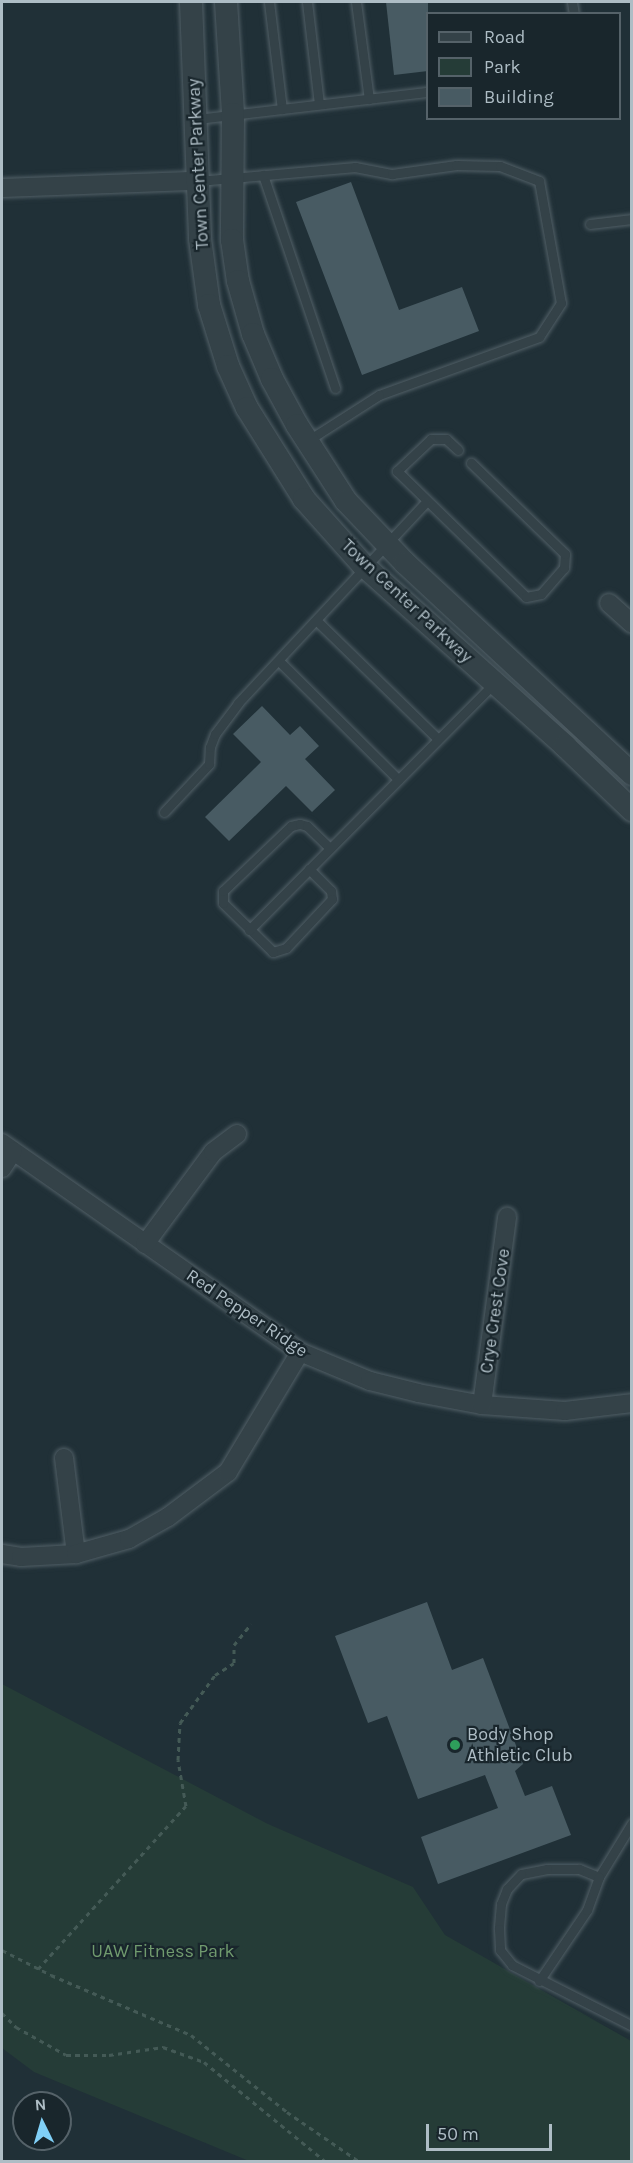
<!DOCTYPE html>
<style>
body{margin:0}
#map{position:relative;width:633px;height:2163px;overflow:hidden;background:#203037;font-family:Karla,sans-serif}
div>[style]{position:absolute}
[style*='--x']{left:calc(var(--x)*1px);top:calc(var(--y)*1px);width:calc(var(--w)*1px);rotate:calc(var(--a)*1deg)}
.green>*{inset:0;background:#253c37}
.building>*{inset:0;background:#485b63}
.path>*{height:3px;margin-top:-1.5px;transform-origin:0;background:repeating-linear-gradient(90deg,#445a56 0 4.5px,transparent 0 9px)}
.roads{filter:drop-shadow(0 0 2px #515f66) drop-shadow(0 0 2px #515f66)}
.service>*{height:9px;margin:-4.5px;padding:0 4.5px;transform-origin:4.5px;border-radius:4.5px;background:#344248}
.minor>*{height:18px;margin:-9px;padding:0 9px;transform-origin:9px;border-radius:9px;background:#344248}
.tertiary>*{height:22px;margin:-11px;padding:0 11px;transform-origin:11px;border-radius:11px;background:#344248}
.dots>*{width:16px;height:16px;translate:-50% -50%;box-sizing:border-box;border:3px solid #19262c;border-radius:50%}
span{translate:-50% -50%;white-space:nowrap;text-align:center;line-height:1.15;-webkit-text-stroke:4.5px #19262c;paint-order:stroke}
.street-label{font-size:18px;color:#aebdc5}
.poi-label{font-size:18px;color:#aebdc5}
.left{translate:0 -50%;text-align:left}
.park-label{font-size:18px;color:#709a6e}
.frame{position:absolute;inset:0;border:3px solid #aebdc5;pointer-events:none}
.legend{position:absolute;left:426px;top:12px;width:195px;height:108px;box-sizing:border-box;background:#19262c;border:2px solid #556269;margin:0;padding:8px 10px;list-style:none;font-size:18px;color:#aebdc5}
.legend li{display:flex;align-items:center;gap:12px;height:30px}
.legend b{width:30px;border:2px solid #556269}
.north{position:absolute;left:12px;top:2091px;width:60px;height:60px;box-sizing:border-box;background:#19262c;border:2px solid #556269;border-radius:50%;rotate:355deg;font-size:16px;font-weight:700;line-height:24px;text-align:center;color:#aebdc5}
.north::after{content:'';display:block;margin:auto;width:21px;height:27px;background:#80d0f7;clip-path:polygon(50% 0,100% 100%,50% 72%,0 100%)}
.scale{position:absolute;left:426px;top:2124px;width:126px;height:27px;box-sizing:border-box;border:3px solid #aebdc5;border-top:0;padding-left:8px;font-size:18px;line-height:21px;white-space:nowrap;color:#aebdc5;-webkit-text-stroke:4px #19262c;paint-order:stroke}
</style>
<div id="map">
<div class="green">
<i style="clip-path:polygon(2px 1684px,268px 1824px,413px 1887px,445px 1935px,631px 2041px,631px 2161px,249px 2161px,34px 2072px,2px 2048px)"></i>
</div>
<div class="building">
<i style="clip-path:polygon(386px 2px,428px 2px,428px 71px,394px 75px)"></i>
<i style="clip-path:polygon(351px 182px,399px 310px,462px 287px,479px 331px,362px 375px,296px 202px)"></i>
<i style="clip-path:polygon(262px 706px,290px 735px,300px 726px,319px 746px,305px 759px,335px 790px,312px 812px,286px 786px,229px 841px,205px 817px,261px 762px,233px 734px)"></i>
<i style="clip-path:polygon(427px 1602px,452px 1670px,483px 1658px,523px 1764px,515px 1771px,525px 1796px,552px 1786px,571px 1835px,438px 1884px,421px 1837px,498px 1808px,485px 1775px,418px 1799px,387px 1716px,368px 1723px,335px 1636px)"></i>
</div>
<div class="path">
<i style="--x:2;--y:1950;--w:55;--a:27"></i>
<i style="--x:51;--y:1975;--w:152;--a:23.2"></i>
<i style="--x:191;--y:2035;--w:123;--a:38.7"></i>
<i style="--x:287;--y:2112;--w:88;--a:34.4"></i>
<i style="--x:38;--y:1969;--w:220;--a:-47.8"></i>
<i style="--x:186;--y:1806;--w:47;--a:-99.9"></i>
<i style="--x:178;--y:1760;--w:37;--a:-87"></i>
<i style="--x:180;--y:1723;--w:59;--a:-53.9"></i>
<i style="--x:215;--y:1675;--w:22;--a:-32"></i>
<i style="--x:234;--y:1663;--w:18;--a:-90"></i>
<i style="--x:234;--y:1645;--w:27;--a:-51"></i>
<i style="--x:2;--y:2013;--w:20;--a:45"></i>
<i style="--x:16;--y:2027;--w:57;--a:29.2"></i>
<i style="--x:66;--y:2055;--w:43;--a:0"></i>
<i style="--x:109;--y:2055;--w:55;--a:-8.4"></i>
<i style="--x:163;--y:2047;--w:44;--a:20.1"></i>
<i style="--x:204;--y:2062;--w:158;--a:39.3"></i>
</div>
<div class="roads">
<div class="service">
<i style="--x:269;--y:2;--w:108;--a:83.1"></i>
<i style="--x:307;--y:2;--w:103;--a:83.3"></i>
<i style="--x:356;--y:2;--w:98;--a:82.4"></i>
<i style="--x:572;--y:2;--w:12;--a:81"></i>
<i style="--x:197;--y:119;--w:233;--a:-6.7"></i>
<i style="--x:263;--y:175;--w:225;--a:71.3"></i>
<i style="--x:198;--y:181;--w:158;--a:-5.1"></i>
<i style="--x:355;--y:167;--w:38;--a:11"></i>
<i style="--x:392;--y:174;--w:65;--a:-8"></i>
<i style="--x:456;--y:165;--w:44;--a:1.3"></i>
<i style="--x:500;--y:166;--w:42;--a:21"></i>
<i style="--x:539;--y:181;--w:124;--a:79.8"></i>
<i style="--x:561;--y:303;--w:40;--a:122.9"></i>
<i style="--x:539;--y:337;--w:170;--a:160.1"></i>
<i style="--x:379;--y:395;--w:85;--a:147.4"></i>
<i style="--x:590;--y:224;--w:42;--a:-6.8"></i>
<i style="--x:458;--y:450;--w:16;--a:-137"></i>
<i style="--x:446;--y:439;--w:15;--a:180"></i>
<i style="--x:431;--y:439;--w:47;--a:136.7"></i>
<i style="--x:397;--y:471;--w:180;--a:44.3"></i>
<i style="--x:526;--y:597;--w:15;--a:-11"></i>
<i style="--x:541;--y:594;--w:35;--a:-49"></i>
<i style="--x:564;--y:568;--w:14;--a:-86"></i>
<i style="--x:565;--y:554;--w:131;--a:-135.9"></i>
<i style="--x:317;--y:621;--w:169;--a:44.3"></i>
<i style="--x:279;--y:661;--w:168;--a:44.8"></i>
<i style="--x:164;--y:812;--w:66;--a:-46.8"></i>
<i style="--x:209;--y:764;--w:17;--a:-87"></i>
<i style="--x:210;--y:747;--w:14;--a:-69"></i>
<i style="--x:215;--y:734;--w:39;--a:-53"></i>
<i style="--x:238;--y:703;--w:275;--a:-46.9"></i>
<i style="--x:309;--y:869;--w:31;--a:45"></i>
<i style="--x:331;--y:891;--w:8;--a:83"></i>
<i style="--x:332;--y:899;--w:67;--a:133.2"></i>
<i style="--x:286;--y:948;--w:14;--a:163"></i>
<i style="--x:273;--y:952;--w:70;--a:-135.6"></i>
<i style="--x:223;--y:903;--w:12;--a:-90"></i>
<i style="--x:223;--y:891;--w:94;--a:-43.7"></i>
<i style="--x:291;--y:826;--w:9;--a:-13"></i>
<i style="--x:300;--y:824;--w:7;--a:16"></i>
<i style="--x:307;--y:826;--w:32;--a:44"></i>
<i style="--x:249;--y:930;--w:348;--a:-45.2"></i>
<i style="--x:632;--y:1823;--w:63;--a:121.4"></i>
<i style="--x:599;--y:1877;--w:22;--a:-158"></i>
<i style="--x:579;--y:1869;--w:32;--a:180"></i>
<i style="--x:547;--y:1869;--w:26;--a:169"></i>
<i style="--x:521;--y:1874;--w:21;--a:133"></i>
<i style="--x:507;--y:1889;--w:16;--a:112"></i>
<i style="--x:501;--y:1904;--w:25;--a:95"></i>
<i style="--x:499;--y:1929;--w:21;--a:87"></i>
<i style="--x:500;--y:1950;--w:19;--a:51"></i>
<i style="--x:512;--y:1965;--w:135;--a:26.9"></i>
<i style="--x:539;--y:1981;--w:86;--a:-55.9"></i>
<i style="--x:587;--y:1910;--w:35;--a:-70"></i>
</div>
<div class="minor">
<i style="--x:2;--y:188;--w:195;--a:-2.1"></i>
<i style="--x:609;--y:603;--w:31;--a:42"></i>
<i style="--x:2;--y:1143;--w:364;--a:35"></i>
<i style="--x:300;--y:1352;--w:76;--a:22.5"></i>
<i style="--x:370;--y:1381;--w:49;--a:14"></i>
<i style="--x:418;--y:1393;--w:65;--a:10.6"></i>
<i style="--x:482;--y:1405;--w:83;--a:4.1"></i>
<i style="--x:565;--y:1411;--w:67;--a:-6.8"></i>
<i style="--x:2;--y:1168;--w:20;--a:-57"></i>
<i style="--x:145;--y:1244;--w:114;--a:-53.5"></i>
<i style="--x:213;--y:1152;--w:30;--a:-37"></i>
<i style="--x:482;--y:1405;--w:190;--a:-82.4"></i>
<i style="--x:64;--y:1458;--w:97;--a:82.9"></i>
<i style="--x:2;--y:1554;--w:19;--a:9"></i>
<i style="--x:21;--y:1557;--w:55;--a:-3.1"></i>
<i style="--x:76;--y:1554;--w:55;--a:-15.8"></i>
<i style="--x:129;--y:1539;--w:45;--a:-29.4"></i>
<i style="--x:168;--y:1517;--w:75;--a:-36.9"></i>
<i style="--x:228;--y:1472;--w:140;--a:-59"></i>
</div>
<div class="tertiary">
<i style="--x:191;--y:2;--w:237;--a:87.8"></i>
<i style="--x:200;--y:239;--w:67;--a:82.2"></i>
<i style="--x:209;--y:305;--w:64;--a:72.7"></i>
<i style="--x:228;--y:366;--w:46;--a:65.7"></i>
<i style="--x:247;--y:408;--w:107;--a:57.9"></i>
<i style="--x:304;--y:499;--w:90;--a:48.2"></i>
<i style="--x:364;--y:566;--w:270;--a:41.8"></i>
<i style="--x:565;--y:746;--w:93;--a:43.7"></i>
<i style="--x:226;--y:2;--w:112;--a:86.4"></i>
<i style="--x:233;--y:114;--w:126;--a:90.5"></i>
<i style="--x:232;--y:240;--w:41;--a:81.7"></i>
<i style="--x:238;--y:281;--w:55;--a:74.2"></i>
<i style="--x:253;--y:334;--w:49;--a:67.1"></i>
<i style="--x:272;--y:379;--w:52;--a:61.5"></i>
<i style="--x:297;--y:425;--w:90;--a:57.2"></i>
<i style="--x:346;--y:501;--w:86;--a:46.4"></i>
<i style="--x:405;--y:563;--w:310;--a:42.9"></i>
</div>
</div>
<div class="dots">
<i style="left:455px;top:1745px;background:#2e9e5b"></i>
</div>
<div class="street-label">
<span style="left:198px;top:164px;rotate:-93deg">Town Center Parkway</span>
<span style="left:407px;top:601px;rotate:43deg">Town Center Parkway</span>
<span style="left:495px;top:1311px;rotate:-82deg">Crye Crest Cove</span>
<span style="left:247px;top:1313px;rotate:34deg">Red Pepper Ridge</span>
</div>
<div class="poi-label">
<span class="left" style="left:467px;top:1745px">Body Shop<br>Athletic Club</span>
</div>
<div class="park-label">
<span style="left:163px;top:1951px">UAW Fitness Park</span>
</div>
<div class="frame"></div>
<ul class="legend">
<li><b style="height:8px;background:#344248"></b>Road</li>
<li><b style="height:16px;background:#253c37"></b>Park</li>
<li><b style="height:16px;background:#485b63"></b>Building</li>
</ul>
<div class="north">N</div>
<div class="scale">50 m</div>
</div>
